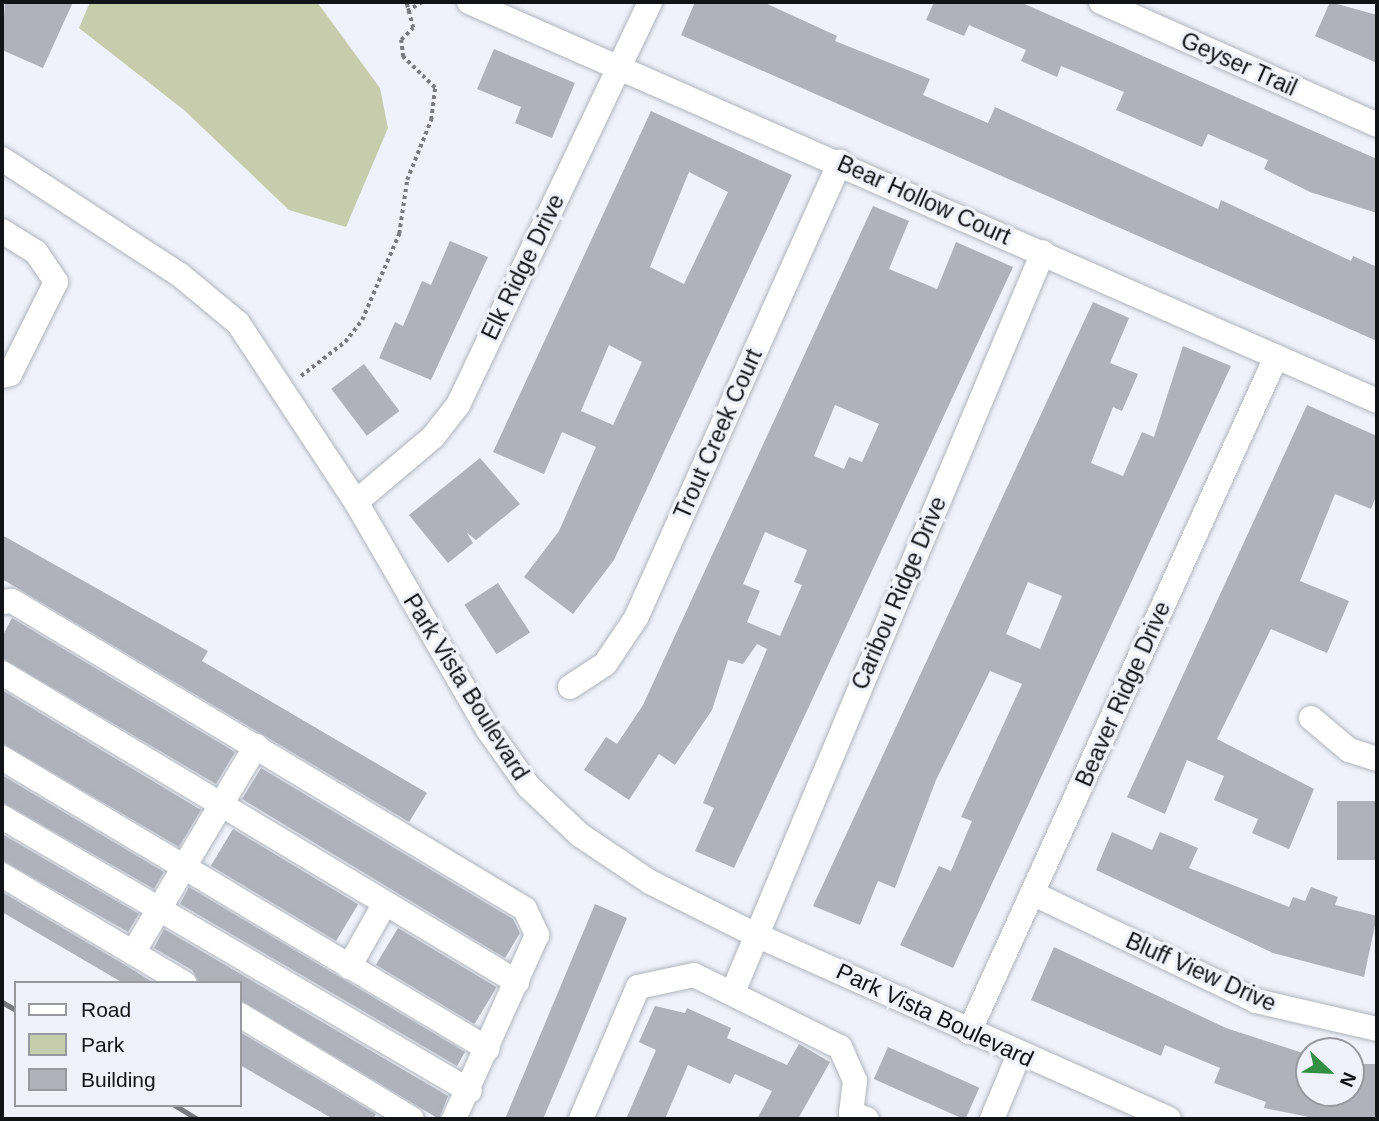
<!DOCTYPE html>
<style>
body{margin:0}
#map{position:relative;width:1379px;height:1121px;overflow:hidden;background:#eff2fa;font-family:Helvetica,sans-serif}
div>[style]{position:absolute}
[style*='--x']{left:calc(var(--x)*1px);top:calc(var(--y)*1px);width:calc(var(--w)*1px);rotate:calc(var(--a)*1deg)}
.green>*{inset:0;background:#c7ccad}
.building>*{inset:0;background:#afb2ba;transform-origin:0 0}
.path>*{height:3.5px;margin-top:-1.75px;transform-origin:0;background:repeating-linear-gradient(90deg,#797b81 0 3.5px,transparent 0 7px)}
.roads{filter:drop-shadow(0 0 2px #b0b4bb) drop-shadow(0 0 2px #b0b4bb)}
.minor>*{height:24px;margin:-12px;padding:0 12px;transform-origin:12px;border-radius:12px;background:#fff}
.rail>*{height:5px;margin:-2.5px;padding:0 2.5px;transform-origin:2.5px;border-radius:2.5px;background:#787a7f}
span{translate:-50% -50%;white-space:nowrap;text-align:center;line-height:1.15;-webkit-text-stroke:7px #eff2fa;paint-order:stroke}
.street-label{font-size:23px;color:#121316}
.frame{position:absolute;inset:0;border:4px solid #121316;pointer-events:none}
.legend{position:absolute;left:14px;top:981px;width:228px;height:126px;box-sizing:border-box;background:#eff2fa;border:2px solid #97999f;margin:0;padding:9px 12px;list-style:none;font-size:21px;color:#121316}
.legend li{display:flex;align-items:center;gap:14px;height:35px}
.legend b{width:35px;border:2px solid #97999f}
.north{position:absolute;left:1295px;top:1037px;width:70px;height:70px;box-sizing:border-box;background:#eff2fa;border:2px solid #97999f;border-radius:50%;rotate:113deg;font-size:19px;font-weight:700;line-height:28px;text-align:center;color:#121316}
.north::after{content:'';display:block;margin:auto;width:24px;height:32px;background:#339042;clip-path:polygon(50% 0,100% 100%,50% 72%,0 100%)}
</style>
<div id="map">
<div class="green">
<i style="clip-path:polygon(90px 2px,317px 2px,380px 88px,388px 128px,346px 227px,289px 210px,184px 110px,79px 28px)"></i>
</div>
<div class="building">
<i style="clip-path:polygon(5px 2px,73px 2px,43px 68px,2px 50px)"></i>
<i style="clip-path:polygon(695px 2px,763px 2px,837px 36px,835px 41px,930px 79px,923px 95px,988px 123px,995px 107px,1218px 209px,1221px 200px,1351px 261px,1353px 256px,1377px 267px,1377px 341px,681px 35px)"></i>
<i style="clip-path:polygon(934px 2px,1020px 2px,1377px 159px,1377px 213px,1310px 192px,1264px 169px,1268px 160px,1208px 134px,1202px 147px,1116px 110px,1124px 92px,1061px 66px,1057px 77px,1021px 61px,1026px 50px,969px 25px,964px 36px,926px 20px)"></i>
<i style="clip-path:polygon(1330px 2px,1377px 15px,1377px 63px,1315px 36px)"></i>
<i style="clip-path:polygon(494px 49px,575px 83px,552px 138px,515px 123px,521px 107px,477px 89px)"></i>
<i style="clip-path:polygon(evenodd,651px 111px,792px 175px,614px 560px,573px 614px,524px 577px,559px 531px,596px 447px,562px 432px,544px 474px,493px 452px,651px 111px,689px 172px,728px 192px,684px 284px,650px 267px,689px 172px,651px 111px,609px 345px,642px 362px,613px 425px,581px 411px,609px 345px)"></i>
<i style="clip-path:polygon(evenodd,873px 206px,909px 221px,889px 269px,937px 289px,956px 242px,1013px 267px,734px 868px,695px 851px,714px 808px,703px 803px,767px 649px,757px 644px,743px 664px,728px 660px,712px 710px,675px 765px,659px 754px,629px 800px,584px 770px,606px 737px,617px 744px,643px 705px,873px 206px,835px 405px,879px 424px,862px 462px,849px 457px,844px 469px,814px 456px,835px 405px,873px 206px,765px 532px,807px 550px,794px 582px,802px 585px,780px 636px,747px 622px,760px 591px,743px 584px,765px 532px)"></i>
<i style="clip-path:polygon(450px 241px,488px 257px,431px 380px,379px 358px,395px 322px,403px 326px,422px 281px,431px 285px)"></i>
<i style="clip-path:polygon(evenodd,1093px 302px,1129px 318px,1110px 363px,1138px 374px,1122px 411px,1113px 407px,1091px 463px,1123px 476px,1142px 432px,1154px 437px,1183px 346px,1231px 366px,953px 968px,900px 945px,939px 866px,951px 871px,972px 821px,961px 817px,1022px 684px,990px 671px,936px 780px,895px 888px,878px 881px,860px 925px,813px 906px,1093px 302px,1028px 582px,1062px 596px,1040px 649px,1006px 634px,1028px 582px)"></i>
<i style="left:364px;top:364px;width:59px;height:41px;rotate:53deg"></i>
<i style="clip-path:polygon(1307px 405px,1377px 436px,1377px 494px,1371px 509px,1335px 494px,1300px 581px,1349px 601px,1327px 653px,1271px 629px,1217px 739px,1314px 789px,1289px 849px,1252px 833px,1258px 819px,1214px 800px,1224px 776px,1187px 760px,1165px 814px,1127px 797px)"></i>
<i style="clip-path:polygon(480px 458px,520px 504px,476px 540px,467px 533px,473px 543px,448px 563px,409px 515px)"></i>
<i style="clip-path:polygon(2px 535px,208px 651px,202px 661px,427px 793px,409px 822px,2px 579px)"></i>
<i style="left:498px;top:583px;width:59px;height:40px;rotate:57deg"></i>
<i style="clip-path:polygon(12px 618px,235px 752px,216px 784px,2px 658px,2px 637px)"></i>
<i style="clip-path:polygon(2px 690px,201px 810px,179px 847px,2px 743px)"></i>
<i style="clip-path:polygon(261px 768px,513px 919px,520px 933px,505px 958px,242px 799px)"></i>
<i style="clip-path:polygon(2px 775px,164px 872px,154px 889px,2px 802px)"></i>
<i style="left:1377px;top:801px;width:59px;height:40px;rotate:90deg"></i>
<i style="left:233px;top:829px;width:146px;height:43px;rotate:31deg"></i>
<i style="clip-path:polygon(1112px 832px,1152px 850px,1160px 832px,1198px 848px,1189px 868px,1289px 907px,1293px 897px,1305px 901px,1311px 887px,1338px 897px,1335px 905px,1377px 916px,1364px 977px,1273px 953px,1096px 870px)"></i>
<i style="clip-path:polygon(2px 834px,139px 914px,128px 932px,2px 860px)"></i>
<i style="clip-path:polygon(189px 887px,465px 1052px,457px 1066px,180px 904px)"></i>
<i style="clip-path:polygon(2px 892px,125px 965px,154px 983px,123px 983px,2px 912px)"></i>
<i style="clip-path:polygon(595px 904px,627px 918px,566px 1065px,543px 1119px,505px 1119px)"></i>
<i style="left:398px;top:928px;width:115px;height:43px;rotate:31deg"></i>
<i style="clip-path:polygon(164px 929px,448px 1096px,439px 1119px,240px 1000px,240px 983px,199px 983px,192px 970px,154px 948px)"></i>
<i style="clip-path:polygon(1054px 947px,1226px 1028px,1309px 1055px,1309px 1093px,1351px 1093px,1351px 1064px,1377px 1064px,1377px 1119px,1319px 1119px,1264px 1108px,1266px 1102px,1214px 1083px,1220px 1068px,1165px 1045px,1161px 1056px,1031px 1000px)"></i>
<i style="clip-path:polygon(655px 1006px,685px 1013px,687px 1008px,731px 1028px,727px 1038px,787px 1065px,799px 1044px,830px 1062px,798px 1119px,757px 1119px,772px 1091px,735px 1074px,730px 1084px,688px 1065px,665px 1119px,626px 1119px,656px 1050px,639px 1042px)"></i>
<i style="clip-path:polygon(240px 1032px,376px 1114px,373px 1119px,333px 1119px,240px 1065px)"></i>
<i style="left:888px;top:1047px;width:100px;height:35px;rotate:24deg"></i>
</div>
<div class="path">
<i style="--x:407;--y:11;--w:17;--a:-31"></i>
<i style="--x:301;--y:376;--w:56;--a:-37.7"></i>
<i style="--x:345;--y:342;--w:28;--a:-52"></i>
<i style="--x:362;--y:320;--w:94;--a:-66.7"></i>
<i style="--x:399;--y:234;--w:55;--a:-81.6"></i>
<i style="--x:407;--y:180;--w:65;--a:-68.2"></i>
<i style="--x:431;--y:120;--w:32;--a:-83"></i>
<i style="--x:435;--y:88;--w:45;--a:-135.9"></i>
<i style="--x:403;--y:57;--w:17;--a:-97"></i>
<i style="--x:401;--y:40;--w:17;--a:-45"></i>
<i style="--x:413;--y:28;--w:27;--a:-105"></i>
</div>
<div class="roads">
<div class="minor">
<i style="--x:469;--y:2;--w:992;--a:23.72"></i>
<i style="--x:1101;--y:2;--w:302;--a:24"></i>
<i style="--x:2;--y:159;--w:212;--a:33.1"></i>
<i style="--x:180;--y:275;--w:75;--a:39.6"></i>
<i style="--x:238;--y:323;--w:214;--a:56.6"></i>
<i style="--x:356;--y:502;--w:265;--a:59.9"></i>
<i style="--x:489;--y:731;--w:69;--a:54.5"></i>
<i style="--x:529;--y:787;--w:70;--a:43.3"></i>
<i style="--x:580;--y:835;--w:84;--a:33.9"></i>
<i style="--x:650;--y:882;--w:116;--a:26.6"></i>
<i style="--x:754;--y:934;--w:454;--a:24"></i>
<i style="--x:2;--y:231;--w:40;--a:32"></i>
<i style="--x:36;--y:252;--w:36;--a:56"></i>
<i style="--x:56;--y:282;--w:103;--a:116.6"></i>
<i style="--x:10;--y:374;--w:8;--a:166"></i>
<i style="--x:356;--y:502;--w:101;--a:-40.2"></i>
<i style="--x:433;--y:437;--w:41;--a:-52"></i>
<i style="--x:458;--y:405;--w:446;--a:-64.5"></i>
<i style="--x:2;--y:602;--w:10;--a:-6"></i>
<i style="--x:12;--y:601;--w:598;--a:30.98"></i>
<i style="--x:525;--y:909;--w:29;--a:65"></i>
<i style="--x:537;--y:935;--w:202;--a:114.3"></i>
<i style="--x:2;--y:673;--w:601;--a:30.96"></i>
<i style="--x:570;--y:687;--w:42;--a:-33.3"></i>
<i style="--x:605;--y:664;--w:55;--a:-56"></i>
<i style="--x:636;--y:618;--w:500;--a:-65.9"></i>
<i style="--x:1311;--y:718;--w:50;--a:40.1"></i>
<i style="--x:1349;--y:750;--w:29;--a:18"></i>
<i style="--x:2;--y:758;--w:566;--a:30.91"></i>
<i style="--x:2;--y:817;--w:542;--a:30.35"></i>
<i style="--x:2;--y:875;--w:212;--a:30.7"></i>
<i style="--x:1032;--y:893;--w:249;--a:25.7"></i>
<i style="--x:1256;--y:1001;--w:124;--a:13"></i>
<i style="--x:133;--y:953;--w:241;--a:-59.3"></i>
<i style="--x:349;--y:967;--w:73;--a:-60.6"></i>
<i style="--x:733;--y:992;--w:802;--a:-67.27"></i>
<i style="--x:240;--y:1015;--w:201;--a:31.2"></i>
<i style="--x:969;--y:1032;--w:742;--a:-65.54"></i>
<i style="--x:581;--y:1119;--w:144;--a:-66.6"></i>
<i style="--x:638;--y:987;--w:57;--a:-12.1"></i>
<i style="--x:694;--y:975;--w:163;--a:26.3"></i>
<i style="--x:840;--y:1047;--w:37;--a:66"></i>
<i style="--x:855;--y:1081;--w:32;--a:97"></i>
<i style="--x:851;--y:1113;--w:17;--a:21"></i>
<i style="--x:992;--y:1119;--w:70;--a:-67.4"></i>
</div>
</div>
<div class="rail">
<i style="--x:2;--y:1002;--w:16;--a:30"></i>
<i style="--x:174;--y:1105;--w:27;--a:31"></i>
</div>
<div class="street-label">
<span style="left:1239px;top:64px;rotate:24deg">Geyser Trail</span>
<span style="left:924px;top:200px;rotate:24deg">Bear Hollow Court</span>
<span style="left:523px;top:267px;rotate:-64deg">Elk Ridge Drive</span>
<span style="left:718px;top:434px;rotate:-66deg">Trout Creek Court</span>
<span style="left:899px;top:593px;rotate:-67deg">Caribou Ridge Drive</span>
<span style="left:466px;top:687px;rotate:58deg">Park Vista Boulevard</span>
<span style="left:1123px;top:694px;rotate:-66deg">Beaver Ridge Drive</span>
<span style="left:1201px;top:972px;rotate:24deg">Bluff View Drive</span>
<span style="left:935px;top:1015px;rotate:25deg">Park Vista Boulevard</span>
</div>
<div class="frame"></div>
<ul class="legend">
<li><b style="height:9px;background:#fff"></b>Road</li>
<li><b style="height:19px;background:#c7ccad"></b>Park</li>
<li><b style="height:19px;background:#afb2ba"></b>Building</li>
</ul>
<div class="north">N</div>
</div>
